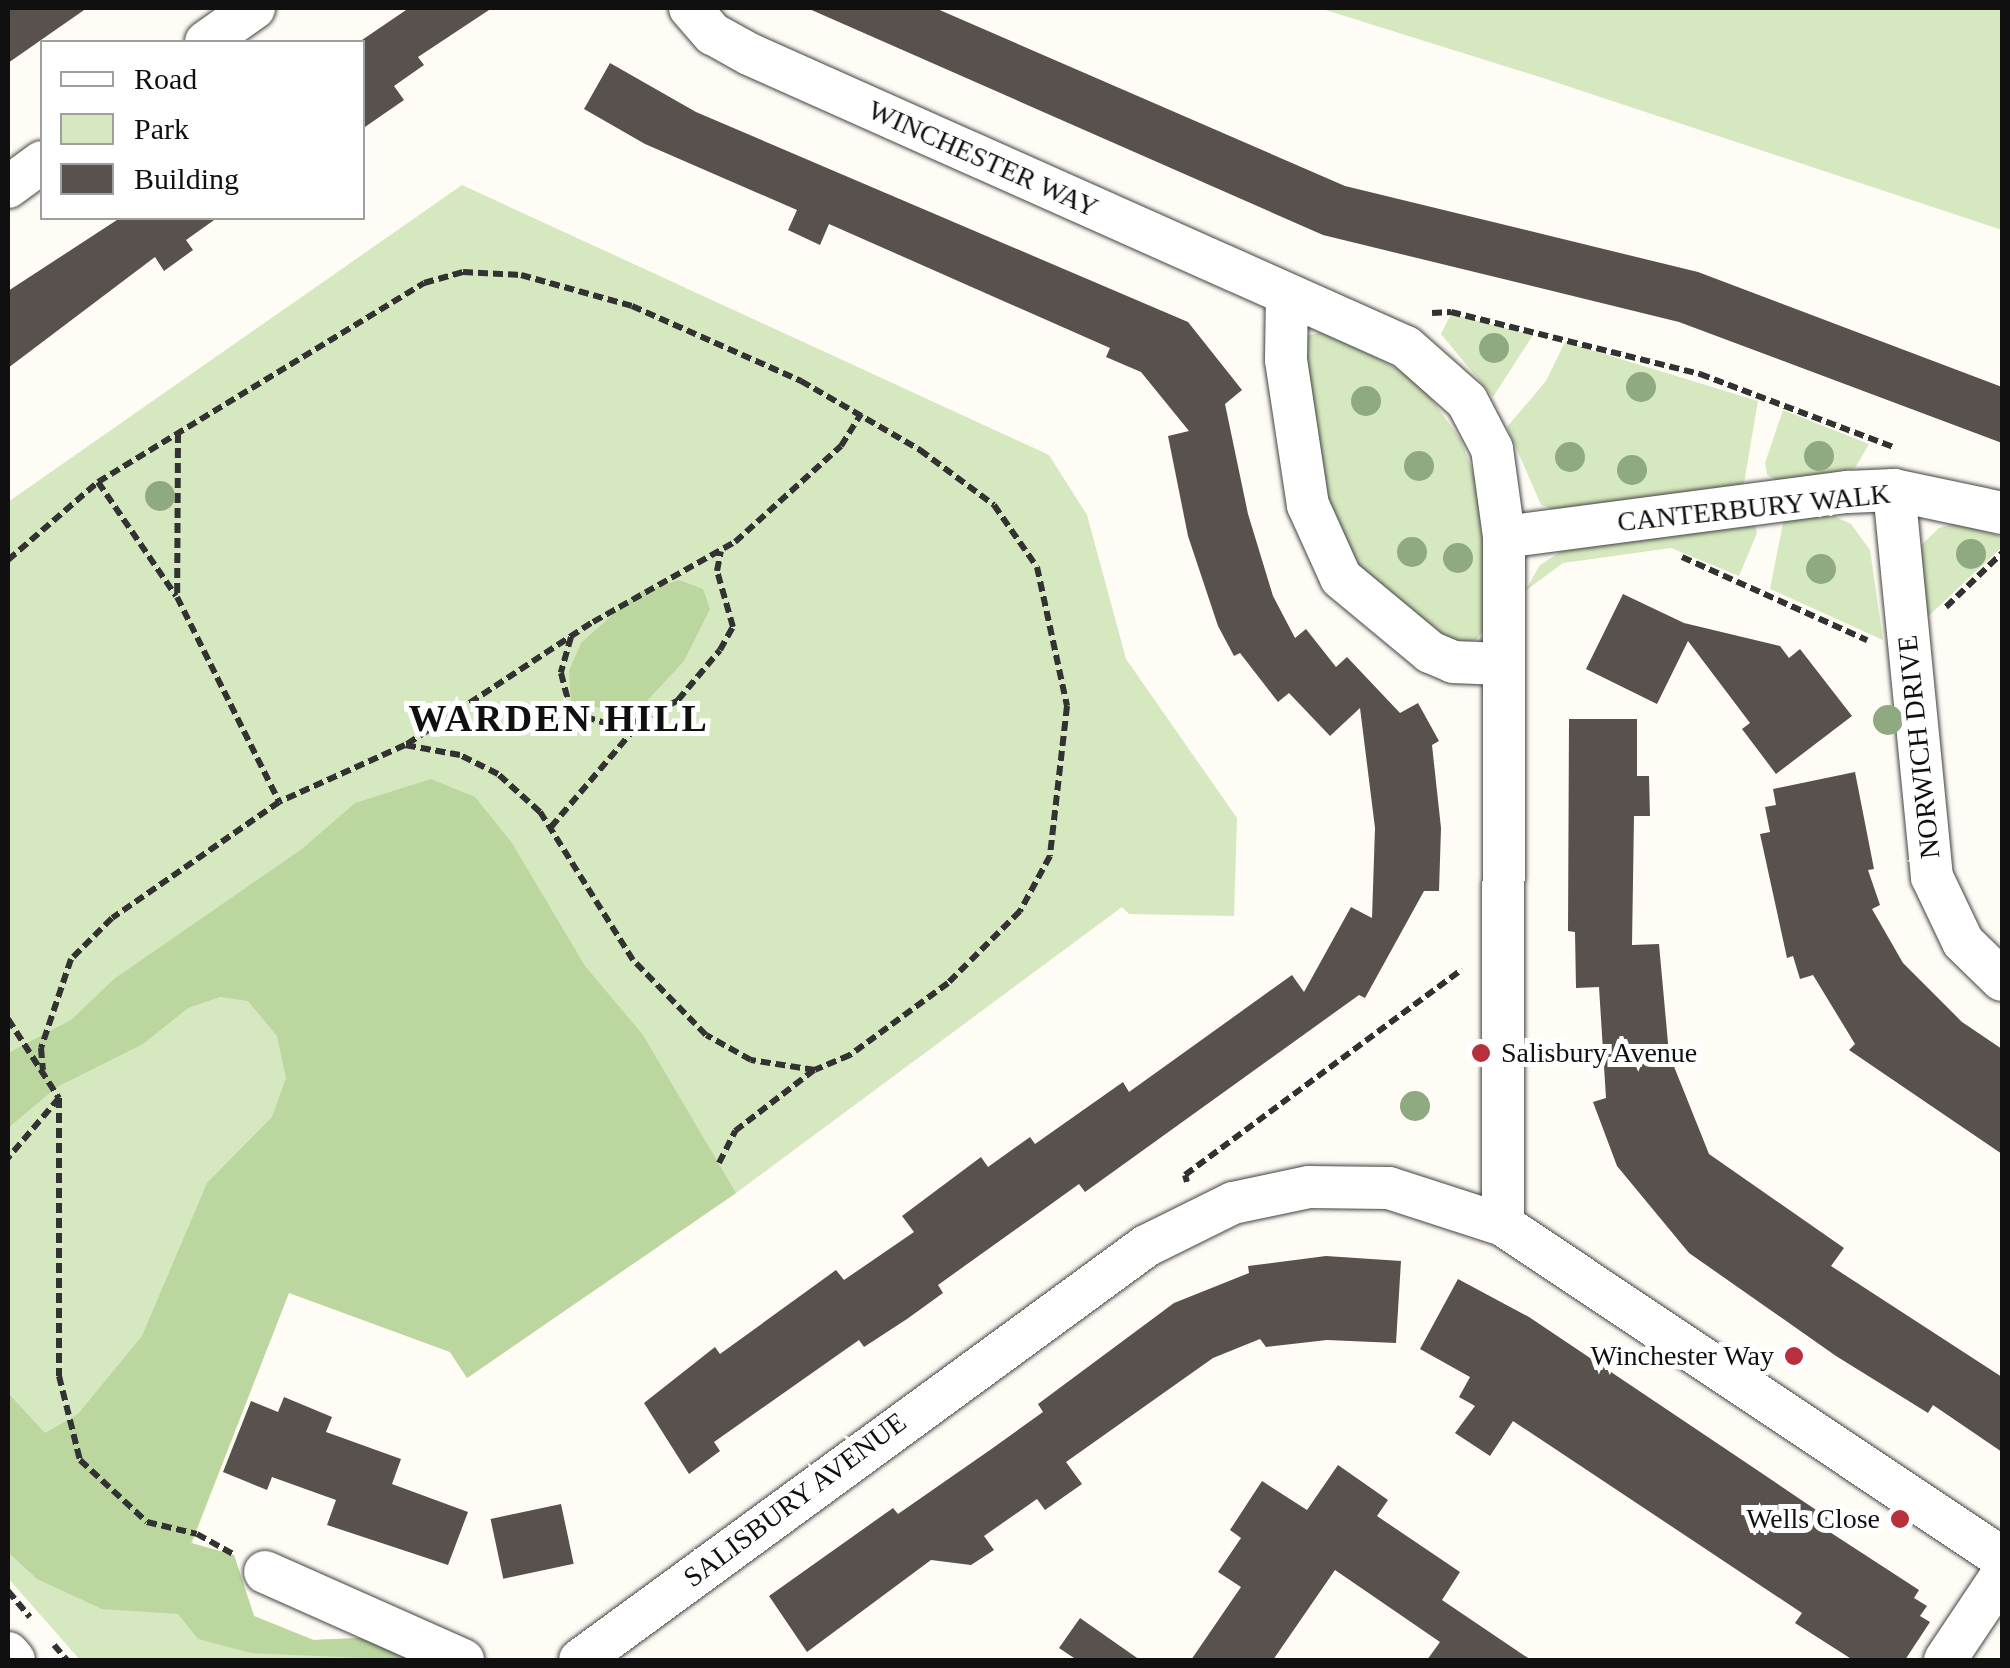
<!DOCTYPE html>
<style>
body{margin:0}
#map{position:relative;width:2010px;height:1668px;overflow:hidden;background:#fefcf4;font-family:"Times New Roman",serif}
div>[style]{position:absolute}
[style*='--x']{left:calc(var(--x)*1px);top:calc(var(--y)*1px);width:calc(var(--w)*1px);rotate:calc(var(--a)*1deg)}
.green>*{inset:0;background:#d6e8bf}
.forest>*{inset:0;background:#bbd79f}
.building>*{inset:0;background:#58514d;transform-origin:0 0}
.path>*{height:6px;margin-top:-3px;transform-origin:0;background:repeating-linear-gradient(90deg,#323232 0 10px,transparent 0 15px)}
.roads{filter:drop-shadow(0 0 2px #434343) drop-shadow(0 0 2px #434343)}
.minor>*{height:42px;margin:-21px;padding:0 21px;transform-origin:21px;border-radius:21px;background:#fff}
.trees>*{width:30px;height:30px;margin:-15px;border-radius:50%;background:#8fa981}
.dots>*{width:28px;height:28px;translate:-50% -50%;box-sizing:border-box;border:5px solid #fff;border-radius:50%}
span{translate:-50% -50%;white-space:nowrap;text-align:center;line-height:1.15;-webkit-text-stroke:10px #fff;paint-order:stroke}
.street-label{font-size:28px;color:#101010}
.poi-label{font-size:28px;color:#101010}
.left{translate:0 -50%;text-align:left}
.right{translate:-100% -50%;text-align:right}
.district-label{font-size:38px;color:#101010;font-weight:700;letter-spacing:2.5px}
.frame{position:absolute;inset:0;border:10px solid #101010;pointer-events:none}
.legend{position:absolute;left:40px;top:40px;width:325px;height:180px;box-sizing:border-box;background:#fff;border:2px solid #9f9f9f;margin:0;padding:12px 18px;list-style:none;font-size:30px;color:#101010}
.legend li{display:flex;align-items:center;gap:20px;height:50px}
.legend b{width:50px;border:2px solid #9f9f9f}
</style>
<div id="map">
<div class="green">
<i style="clip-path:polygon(1319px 8px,2002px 8px,2002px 230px,1543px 78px)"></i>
<i style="clip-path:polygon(462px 185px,1049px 455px,1087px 515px,1126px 659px,1237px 818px,1234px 916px,1129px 914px,1122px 907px,736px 1193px,467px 1378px,450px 1352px,289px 1292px,192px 1543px,234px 1555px,254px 1616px,314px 1640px,358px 1638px,451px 1660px,80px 1660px,8px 1578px,8px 502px)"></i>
<i style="clip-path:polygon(1451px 314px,1533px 335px,1493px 397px,1441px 334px)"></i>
<i style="clip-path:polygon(1325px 331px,1417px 379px,1461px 440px,1485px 505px,1487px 626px,1476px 640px,1454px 644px,1355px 575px,1328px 533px,1305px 374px,1306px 336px)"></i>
<i style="clip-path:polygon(1565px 342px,1758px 401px,1744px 483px,1737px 490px,1566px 514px,1541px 505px,1507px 427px,1546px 381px)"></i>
<i style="clip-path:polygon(1783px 410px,1869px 444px,1855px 468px,1782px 483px,1767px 475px,1765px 463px)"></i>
<i style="clip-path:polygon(1825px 512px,1851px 524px,1870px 550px,1883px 640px,1770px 589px,1785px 513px)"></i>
<i style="clip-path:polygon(1753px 518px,1757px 533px,1739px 576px,1671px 548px,1563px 563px,1525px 591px,1540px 565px,1563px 550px)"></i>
<i style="clip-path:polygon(1956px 523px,2002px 537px,2002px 547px,1920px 624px,1918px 548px,1939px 528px)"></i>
</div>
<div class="forest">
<i style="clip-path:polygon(679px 580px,703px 589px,710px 609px,684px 661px,646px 702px,618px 710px,571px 704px,569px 671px,581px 643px,637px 593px)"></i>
<i style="clip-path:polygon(431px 779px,475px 797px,512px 843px,585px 966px,643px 1035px,736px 1193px,467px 1378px,450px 1352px,289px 1293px,191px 1543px,234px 1555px,254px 1616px,313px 1640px,358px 1638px,412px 1653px,413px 1660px,251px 1653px,198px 1639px,178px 1614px,102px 1609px,37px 1579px,8px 1552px,8px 1393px,45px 1433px,78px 1414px,142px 1336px,207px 1183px,272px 1117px,286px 1078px,277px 1036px,248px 1001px,220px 997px,188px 1008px,143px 1044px,57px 1087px,8px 1128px,8px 1053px,71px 1020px,114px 979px,302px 849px,355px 803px)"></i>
</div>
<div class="building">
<i style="clip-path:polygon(8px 8px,87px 8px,8px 63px)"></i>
<i style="clip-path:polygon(409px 8px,492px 8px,418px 57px,424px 65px,394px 86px,404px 100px,362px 129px,362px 40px)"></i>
<i style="clip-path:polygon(807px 8px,935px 8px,1345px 186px,1698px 272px,2002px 387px,2002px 443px,1679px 322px,1323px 235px)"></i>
<i style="clip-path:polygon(610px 63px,696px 112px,1188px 322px,1242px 390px,1225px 404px,1248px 514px,1273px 596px,1295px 638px,1306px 629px,1336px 667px,1347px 657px,1400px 713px,1418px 703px,1439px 741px,1432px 745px,1441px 828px,1439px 891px,1424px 891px,1365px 998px,1359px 995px,1085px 1192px,1079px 1184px,938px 1285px,943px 1293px,907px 1319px,864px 1347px,859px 1340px,714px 1442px,720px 1451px,689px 1474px,644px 1403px,715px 1347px,720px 1354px,836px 1270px,844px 1280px,914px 1232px,902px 1216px,981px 1157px,988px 1167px,1030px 1137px,1035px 1144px,1123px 1082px,1129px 1092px,1292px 975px,1304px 992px,1351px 907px,1372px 918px,1375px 828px,1360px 708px,1330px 736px,1289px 693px,1278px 702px,1240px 653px,1234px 656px,1218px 626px,1188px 536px,1168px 436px,1189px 431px,1141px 372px,1106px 357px,1110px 348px,829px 224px,820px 245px,788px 230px,797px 210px,645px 144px,584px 109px)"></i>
<i style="clip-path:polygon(120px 218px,217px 218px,186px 240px,193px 250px,164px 271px,155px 257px,8px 368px,8px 291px)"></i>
<i style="clip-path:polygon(1623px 594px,1684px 623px,1780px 646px,1789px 658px,1800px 649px,1852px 716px,1776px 774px,1742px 729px,1750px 723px,1688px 641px,1657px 704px,1586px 669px)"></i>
<i style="clip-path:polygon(1569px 719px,1637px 719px,1637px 776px,1649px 776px,1650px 816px,1634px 816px,1632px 945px,1659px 944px,1669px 1054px,1709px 1154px,1844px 1248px,1831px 1266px,2002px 1377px,2002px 1452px,1933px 1405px,1928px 1413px,1836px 1356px,1689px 1253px,1617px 1166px,1593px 1102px,1606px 1098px,1599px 987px,1576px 988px,1575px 932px,1568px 931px)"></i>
<i style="clip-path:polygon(1855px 772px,1874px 869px,1868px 870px,1880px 905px,1872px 909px,1903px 963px,1962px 1022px,2002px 1049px,2002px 1154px,1849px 1050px,1855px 1044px,1813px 975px,1800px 979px,1793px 956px,1787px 958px,1760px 834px,1770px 832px,1765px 807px,1776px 805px,1773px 789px)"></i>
<i style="clip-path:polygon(1326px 1256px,1401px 1261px,1396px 1343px,1327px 1340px,1266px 1347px,1260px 1339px,1213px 1358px,1066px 1462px,1082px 1484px,1045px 1510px,1037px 1499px,984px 1536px,994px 1550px,971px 1565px,931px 1560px,807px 1652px,769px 1596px,893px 1508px,898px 1514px,990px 1450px,1043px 1412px,1038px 1404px,1174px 1303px,1249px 1273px,1248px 1266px)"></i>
<i style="clip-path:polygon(1458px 1279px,1529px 1317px,1757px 1470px,1828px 1518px,1822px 1527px,1919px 1590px,1914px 1598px,1927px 1606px,1920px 1616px,1930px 1622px,1905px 1660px,1853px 1660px,1795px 1623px,1802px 1613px,1513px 1421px,1490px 1456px,1455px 1433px,1475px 1406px,1459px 1397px,1470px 1377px,1420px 1349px)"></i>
<i style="clip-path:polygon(284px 1397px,332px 1417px,326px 1432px,401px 1459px,392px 1484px,468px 1512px,448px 1565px,327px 1525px,336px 1500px,272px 1477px,267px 1490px,223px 1472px,251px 1401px,278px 1412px)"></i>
<i style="clip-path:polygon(1338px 1465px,1388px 1500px,1377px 1516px,1460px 1572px,1442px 1600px,1531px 1660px,1427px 1660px,1440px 1642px,1335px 1570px,1273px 1660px,1191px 1660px,1241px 1587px,1218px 1572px,1241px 1538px,1230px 1530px,1262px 1481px,1307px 1510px)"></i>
<i style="left:561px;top:1504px;width:61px;height:72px;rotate:78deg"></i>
<i style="clip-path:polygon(1080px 1618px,1140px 1660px,1077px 1660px,1059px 1648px)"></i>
</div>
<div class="path">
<i style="--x:1432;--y:313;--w:19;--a:-3"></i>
<i style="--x:1451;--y:312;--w:257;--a:14"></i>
<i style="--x:1700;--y:374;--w:206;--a:20.7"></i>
<i style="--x:178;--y:433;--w:164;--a:90.3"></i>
<i style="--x:177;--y:597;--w:229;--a:63.5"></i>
<i style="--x:98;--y:482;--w:138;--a:55.6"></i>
<i style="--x:1682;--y:557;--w:203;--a:24.2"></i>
<i style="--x:8;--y:560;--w:119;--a:-40.9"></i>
<i style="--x:98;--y:482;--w:382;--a:-31.4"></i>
<i style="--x:424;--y:283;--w:41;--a:-15.8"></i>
<i style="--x:463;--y:272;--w:58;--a:3"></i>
<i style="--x:521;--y:275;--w:115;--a:15.6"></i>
<i style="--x:632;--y:306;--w:185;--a:23.9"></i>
<i style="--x:801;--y:381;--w:138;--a:30.1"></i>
<i style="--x:920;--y:450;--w:92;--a:36.6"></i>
<i style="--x:994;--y:505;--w:75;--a:55.3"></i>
<i style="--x:1037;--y:567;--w:142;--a:77.8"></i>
<i style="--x:1067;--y:706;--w:151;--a:96.5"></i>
<i style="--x:1050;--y:856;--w:63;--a:118.6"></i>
<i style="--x:1020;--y:911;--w:102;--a:135"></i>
<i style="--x:948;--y:983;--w:122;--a:143.7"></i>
<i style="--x:850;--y:1055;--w:38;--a:157"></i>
<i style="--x:815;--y:1070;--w:65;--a:-171.1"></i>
<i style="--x:751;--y:1060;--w:51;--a:-150.9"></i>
<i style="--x:706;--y:1035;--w:105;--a:-134.2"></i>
<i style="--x:633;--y:960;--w:175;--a:-122.1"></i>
<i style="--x:540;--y:812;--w:57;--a:-137.9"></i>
<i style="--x:498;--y:774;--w:42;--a:-153.4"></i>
<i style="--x:460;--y:755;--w:56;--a:-169.7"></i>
<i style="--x:405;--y:745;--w:138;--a:155.7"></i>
<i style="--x:279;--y:802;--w:203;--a:145.2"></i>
<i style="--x:112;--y:918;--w:58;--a:135"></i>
<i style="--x:71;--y:959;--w:94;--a:108.6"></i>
<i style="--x:41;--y:1048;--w:22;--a:85"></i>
<i style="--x:1946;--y:607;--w:78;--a:-44"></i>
<i style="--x:571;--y:637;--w:37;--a:106"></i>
<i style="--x:561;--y:673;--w:40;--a:75.6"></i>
<i style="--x:571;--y:712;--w:35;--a:18"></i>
<i style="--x:604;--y:723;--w:35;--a:-3"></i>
<i style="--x:407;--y:744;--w:222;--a:-33.3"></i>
<i style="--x:593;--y:622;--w:163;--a:-29.4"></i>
<i style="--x:735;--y:542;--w:143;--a:-42.2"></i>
<i style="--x:841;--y:446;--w:38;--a:-58"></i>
<i style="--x:551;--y:827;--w:142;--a:-49.6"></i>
<i style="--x:643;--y:719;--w:40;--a:-28"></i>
<i style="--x:678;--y:700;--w:65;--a:-50"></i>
<i style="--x:720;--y:650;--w:26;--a:-61"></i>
<i style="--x:733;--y:627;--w:58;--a:-105.9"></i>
<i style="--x:717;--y:571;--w:20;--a:-79"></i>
<i style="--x:8;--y:1019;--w:94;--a:57.2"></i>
<i style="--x:59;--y:1098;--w:79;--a:130.4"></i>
<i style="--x:59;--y:1098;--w:278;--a:90"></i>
<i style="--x:59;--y:1376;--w:87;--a:76"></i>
<i style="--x:80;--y:1460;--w:91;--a:42.8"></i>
<i style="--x:147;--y:1522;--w:51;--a:13.5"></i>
<i style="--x:197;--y:1534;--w:41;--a:29.1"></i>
<i style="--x:719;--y:1163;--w:36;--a:-63"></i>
<i style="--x:735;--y:1131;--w:100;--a:-37.7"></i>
<i style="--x:1187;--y:1182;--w:7;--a:-106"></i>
<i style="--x:1185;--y:1175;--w:345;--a:-36.6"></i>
<i style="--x:8;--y:1591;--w:34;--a:50"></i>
<i style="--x:54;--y:1645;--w:20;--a:49"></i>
</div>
<div class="roads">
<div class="minor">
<i style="--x:690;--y:8;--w:35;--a:49"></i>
<i style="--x:713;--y:34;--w:41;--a:29.1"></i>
<i style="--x:749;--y:54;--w:719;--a:24.04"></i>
<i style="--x:1406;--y:347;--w:81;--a:41.5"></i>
<i style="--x:1467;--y:401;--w:54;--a:62.5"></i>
<i style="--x:1492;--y:449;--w:89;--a:82.2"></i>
<i style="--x:1504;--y:537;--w:688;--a:90.08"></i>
<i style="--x:206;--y:42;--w:59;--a:-35.3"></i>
<i style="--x:8;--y:187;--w:42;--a:-36.3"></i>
<i style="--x:1287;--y:295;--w:65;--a:90.9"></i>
<i style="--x:1286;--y:360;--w:147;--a:81.4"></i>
<i style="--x:1308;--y:505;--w:80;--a:65.7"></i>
<i style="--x:1341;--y:578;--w:116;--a:39.7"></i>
<i style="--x:1430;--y:652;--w:25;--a:23"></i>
<i style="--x:1453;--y:662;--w:50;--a:2.3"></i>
<i style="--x:1894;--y:490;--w:389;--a:84.4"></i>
<i style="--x:1932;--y:877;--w:72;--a:64.5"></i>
<i style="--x:1963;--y:942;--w:54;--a:44.3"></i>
<i style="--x:1504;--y:537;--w:347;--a:-7.5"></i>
<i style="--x:1848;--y:492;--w:46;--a:-2.5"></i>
<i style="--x:1894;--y:490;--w:110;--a:12"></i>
<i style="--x:265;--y:1572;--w:217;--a:24"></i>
<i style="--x:8;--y:1653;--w:9;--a:49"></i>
<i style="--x:580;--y:1660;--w:701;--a:-36.18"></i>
<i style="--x:1146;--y:1246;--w:97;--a:-26.3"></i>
<i style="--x:1233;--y:1203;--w:78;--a:-11.9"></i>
<i style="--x:1309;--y:1187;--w:80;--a:0.7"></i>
<i style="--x:1389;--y:1188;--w:120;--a:18"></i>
<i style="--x:1503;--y:1225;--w:600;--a:33.72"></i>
<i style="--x:1945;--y:1660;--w:102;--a:-56.2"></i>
</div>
</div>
<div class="trees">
<i style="left:1494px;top:348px"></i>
<i style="left:1641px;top:387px"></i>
<i style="left:1366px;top:401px"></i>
<i style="left:1819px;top:456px"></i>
<i style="left:1570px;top:457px"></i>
<i style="left:1419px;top:466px"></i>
<i style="left:1632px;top:470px"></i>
<i style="left:160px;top:496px"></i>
<i style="left:1412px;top:552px"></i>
<i style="left:1971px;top:554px"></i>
<i style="left:1458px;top:558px"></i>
<i style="left:1821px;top:569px"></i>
<i style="left:1888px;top:720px"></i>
<i style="left:1415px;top:1106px"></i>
</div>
<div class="dots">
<i style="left:1481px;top:1053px;background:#b8303d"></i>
<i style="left:1794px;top:1356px;background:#b8303d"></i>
<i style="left:1900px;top:1519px;background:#b8303d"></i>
</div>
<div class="street-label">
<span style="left:983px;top:159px;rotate:24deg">WINCHESTER WAY</span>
<span style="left:1754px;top:508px;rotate:-6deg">CANTERBURY WALK</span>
<span style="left:1919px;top:747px;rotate:-96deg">NORWICH DRIVE</span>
<span style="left:795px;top:1500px;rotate:-37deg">SALISBURY AVENUE</span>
</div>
<div class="poi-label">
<span class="left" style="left:1501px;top:1053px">Salisbury Avenue</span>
<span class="right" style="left:1774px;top:1356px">Winchester Way</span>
<span class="right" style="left:1880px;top:1519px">Wells Close</span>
</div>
<div class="district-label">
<span style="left:559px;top:719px">WARDEN HILL</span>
</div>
<div class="frame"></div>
<ul class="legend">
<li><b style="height:12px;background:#fff"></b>Road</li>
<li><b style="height:28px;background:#d6e8bf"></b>Park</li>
<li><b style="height:28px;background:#58514d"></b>Building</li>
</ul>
</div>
